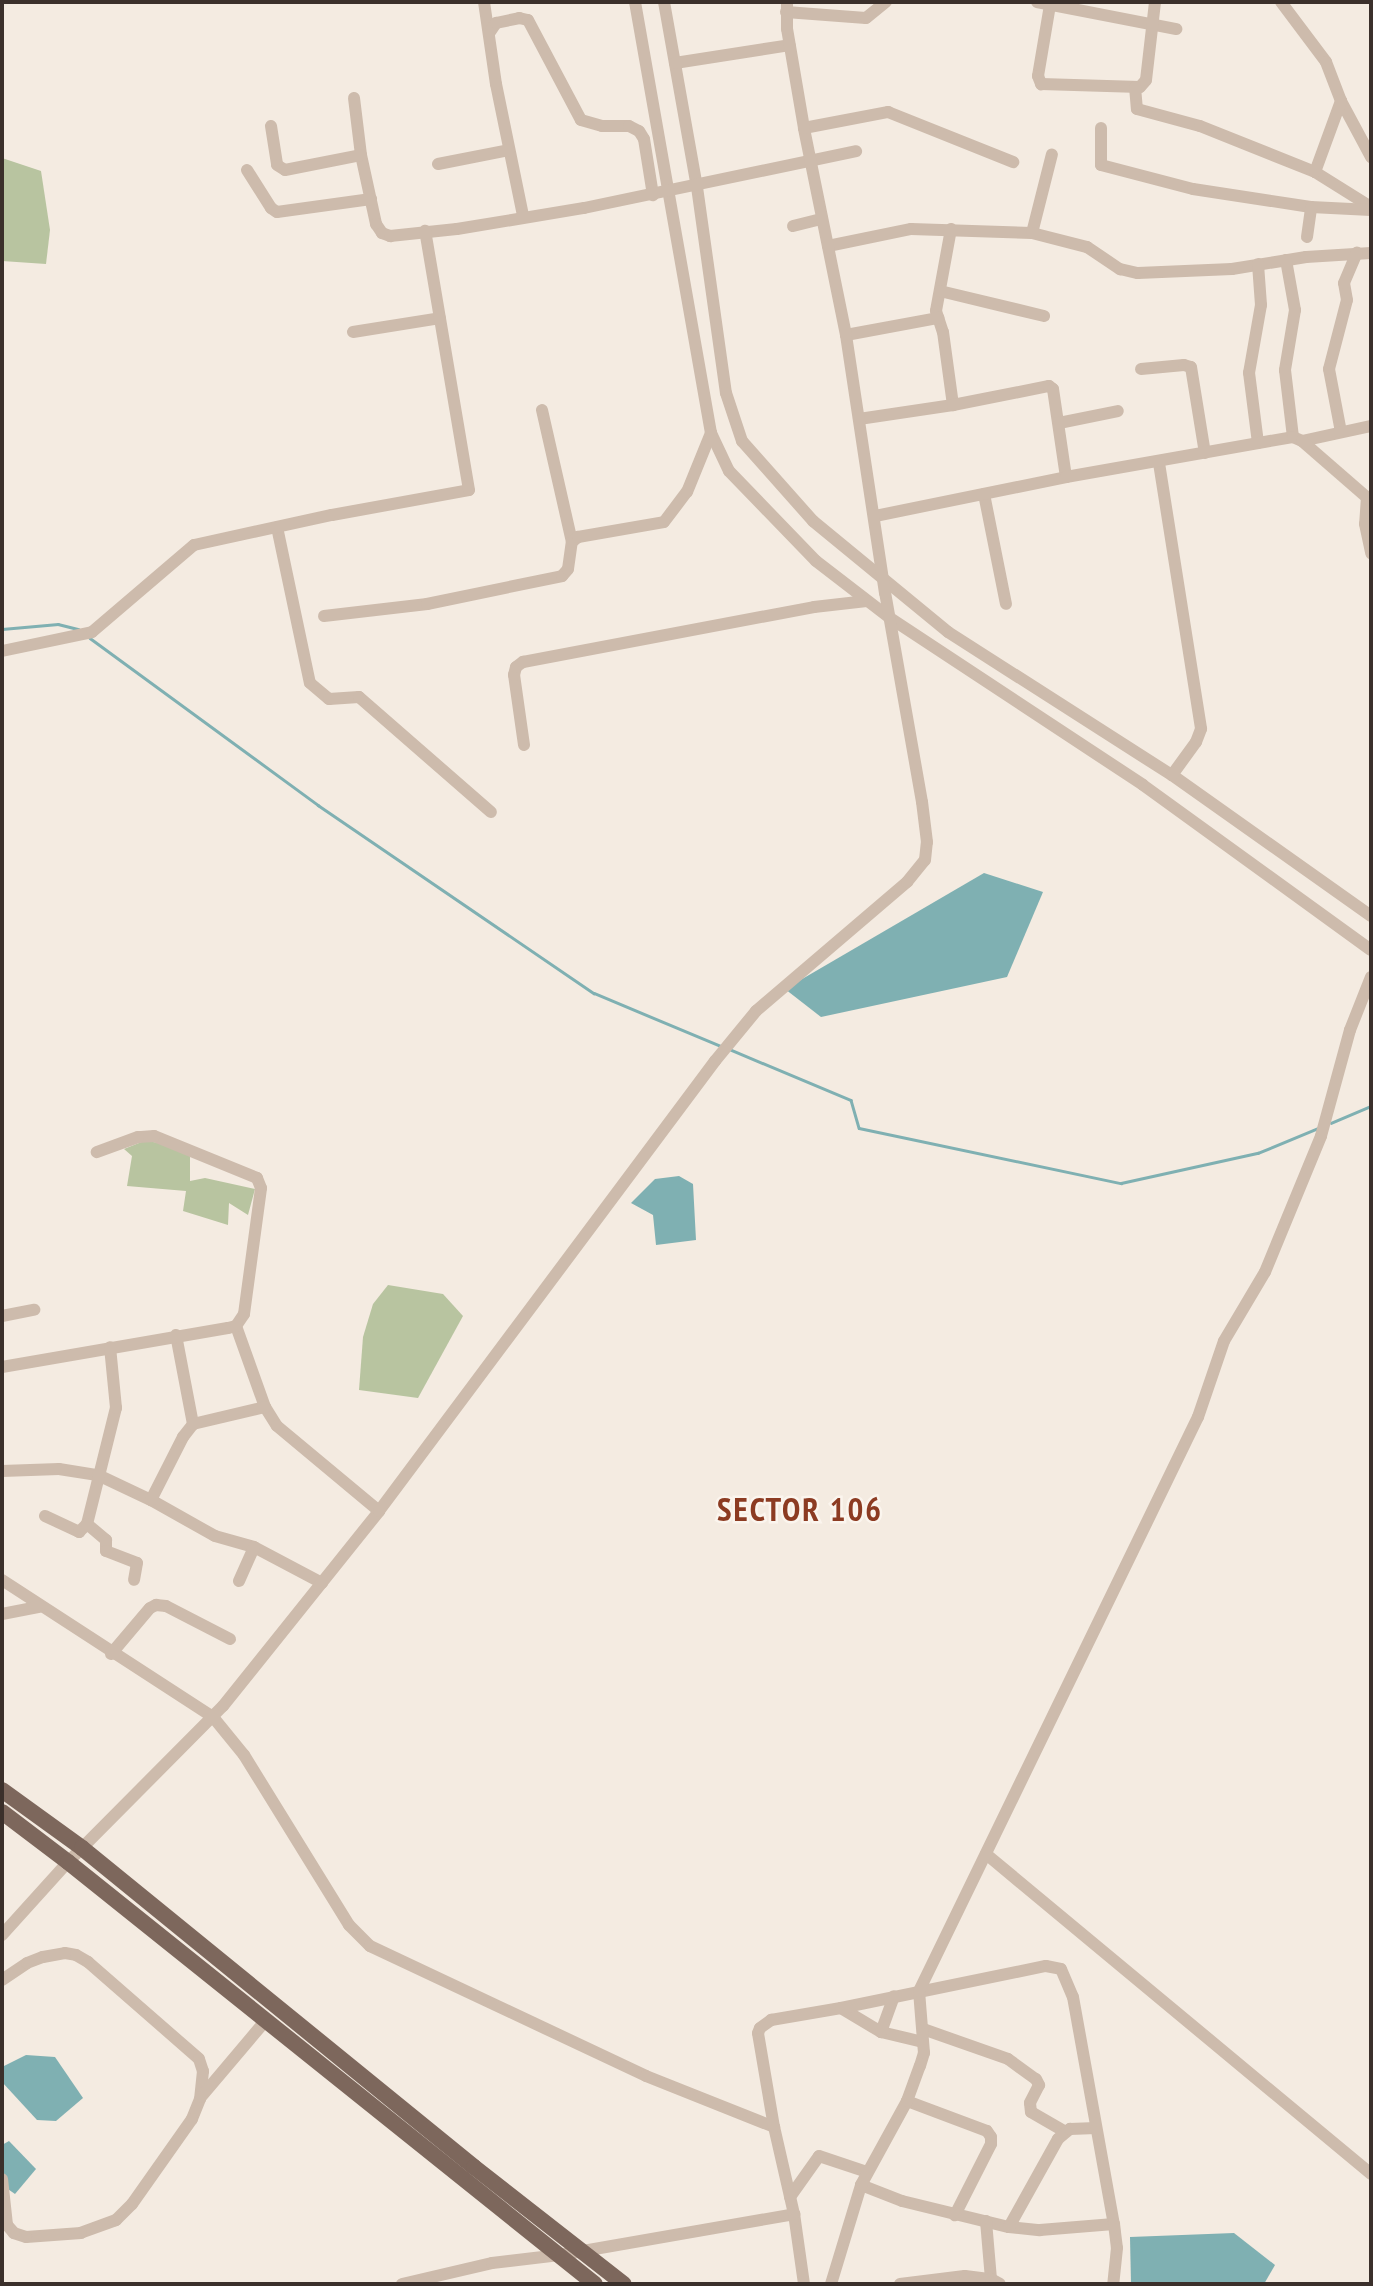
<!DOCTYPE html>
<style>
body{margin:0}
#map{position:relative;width:1373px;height:2286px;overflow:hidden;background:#f4ebe1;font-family:"PT Sans Narrow",sans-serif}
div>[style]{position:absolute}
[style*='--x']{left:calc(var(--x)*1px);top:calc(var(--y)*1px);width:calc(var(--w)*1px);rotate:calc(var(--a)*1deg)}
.green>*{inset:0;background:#b8c4a0}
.water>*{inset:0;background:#7fb0b2}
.stream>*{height:2.5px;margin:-1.25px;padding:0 1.25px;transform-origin:1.25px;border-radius:1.25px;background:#7fb0b2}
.minor>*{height:12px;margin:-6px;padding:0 6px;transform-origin:6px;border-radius:6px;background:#cdbbac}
.major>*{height:16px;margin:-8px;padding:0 8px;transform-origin:8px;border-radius:8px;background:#7d675c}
span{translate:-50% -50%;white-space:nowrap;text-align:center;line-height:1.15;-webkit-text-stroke:5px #fbf5ee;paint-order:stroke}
.district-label{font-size:33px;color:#8c3b22;font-weight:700;letter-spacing:2px}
.frame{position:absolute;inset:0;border:4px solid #3b302b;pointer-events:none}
</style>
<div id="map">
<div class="green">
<i style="clip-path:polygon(2px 158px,41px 171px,50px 230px,46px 264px,2px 261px)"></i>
<i style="clip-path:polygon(144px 1141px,170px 1144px,190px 1154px,190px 1181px,205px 1178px,255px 1189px,248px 1215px,229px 1203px,228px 1225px,183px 1211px,186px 1191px,127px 1186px,132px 1156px,124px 1149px)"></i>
<i style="clip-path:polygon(388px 1285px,443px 1294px,463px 1316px,418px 1398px,359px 1390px,363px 1337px,373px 1304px)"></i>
</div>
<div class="water">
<i style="clip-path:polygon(984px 873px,1043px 892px,1007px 977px,821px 1017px,785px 989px)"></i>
<i style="clip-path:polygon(679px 1176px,693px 1184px,696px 1240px,656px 1245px,653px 1215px,631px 1203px,655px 1179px)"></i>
<i style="clip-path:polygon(26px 2055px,55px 2057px,83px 2098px,56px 2121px,37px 2120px,2px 2082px,2px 2067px)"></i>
<i style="clip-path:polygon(9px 2141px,36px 2169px,15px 2194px,2px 2185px,2px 2145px)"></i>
<i style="clip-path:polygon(1234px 2233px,1275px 2265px,1264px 2284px,1131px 2284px,1130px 2237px)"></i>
</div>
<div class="stream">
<i style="--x:2;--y:629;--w:56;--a:-5.1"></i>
<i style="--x:58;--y:624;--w:21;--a:14"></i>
<i style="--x:90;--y:638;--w:283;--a:36.2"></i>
<i style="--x:318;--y:805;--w:334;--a:34.3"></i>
<i style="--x:594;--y:993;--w:140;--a:22.7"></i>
<i style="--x:729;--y:1049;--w:132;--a:22.7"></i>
<i style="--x:851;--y:1100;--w:29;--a:74"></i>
<i style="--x:859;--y:1128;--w:268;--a:11.9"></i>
<i style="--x:1121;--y:1183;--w:140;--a:-12.4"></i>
<i style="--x:1258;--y:1153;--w:65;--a:-22.6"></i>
<i style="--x:1331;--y:1123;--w:43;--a:-23"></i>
</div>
<div class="minor">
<i style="--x:484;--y:2;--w:83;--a:81.7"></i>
<i style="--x:496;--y:84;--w:135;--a:78.4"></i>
<i style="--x:635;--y:2;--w:438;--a:80"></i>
<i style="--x:711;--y:433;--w:42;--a:64.7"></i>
<i style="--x:729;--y:471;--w:125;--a:46"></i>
<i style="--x:816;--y:561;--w:93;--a:37.6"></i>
<i style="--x:890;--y:618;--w:303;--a:33.4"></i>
<i style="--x:1143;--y:785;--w:281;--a:35.9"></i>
<i style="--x:664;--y:2;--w:188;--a:79.9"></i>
<i style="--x:697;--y:187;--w:208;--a:82"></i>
<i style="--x:726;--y:393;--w:51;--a:71.6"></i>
<i style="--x:742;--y:441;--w:107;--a:48.4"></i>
<i style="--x:813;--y:521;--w:175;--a:39.4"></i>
<i style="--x:948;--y:632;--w:266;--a:32.6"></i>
<i style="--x:1172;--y:775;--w:244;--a:35.3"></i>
<i style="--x:1037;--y:2;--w:142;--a:11"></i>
<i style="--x:1281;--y:2;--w:75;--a:53.1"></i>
<i style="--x:1326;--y:62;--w:42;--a:69"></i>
<i style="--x:1341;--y:101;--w:64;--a:61.8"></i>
<i style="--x:1050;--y:5;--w:72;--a:99.6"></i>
<i style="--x:1038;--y:76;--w:9;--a:69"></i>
<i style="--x:1041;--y:84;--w:99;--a:1.7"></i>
<i style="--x:1140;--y:87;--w:9;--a:-49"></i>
<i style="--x:1146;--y:80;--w:79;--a:-83.4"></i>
<i style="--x:786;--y:12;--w:80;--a:4.3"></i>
<i style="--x:866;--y:18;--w:26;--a:-39"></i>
<i style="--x:490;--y:32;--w:11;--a:-56"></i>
<i style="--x:496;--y:23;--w:24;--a:-12"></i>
<i style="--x:519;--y:18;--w:9;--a:13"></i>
<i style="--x:528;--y:20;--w:113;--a:62.1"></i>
<i style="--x:581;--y:120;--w:22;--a:16"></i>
<i style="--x:602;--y:126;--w:27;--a:0"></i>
<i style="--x:629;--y:126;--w:11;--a:27"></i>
<i style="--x:639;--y:131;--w:9;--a:58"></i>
<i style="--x:644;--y:139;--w:57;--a:80.9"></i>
<i style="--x:675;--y:63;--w:116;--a:-8.9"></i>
<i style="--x:1135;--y:87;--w:22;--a:85"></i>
<i style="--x:1137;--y:109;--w:65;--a:15.1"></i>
<i style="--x:1200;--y:126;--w:124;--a:21.8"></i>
<i style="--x:1315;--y:172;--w:66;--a:32"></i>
<i style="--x:354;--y:98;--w:57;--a:83"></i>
<i style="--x:361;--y:155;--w:71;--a:77.7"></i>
<i style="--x:376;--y:224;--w:11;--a:56"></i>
<i style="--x:382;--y:233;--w:9;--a:21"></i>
<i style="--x:390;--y:236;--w:67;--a:-6"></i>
<i style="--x:457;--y:229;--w:129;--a:-9.4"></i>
<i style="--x:584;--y:208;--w:278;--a:-11.8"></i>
<i style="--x:271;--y:126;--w:39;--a:81"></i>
<i style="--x:277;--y:165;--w:9;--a:32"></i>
<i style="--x:285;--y:170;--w:77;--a:-11.2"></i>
<i style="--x:804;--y:128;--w:86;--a:-10.8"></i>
<i style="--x:888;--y:112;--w:135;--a:21.8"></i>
<i style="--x:1101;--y:128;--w:37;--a:90"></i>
<i style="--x:1101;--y:165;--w:95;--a:14.6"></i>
<i style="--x:1193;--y:189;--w:119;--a:8.7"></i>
<i style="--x:1311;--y:207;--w:60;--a:2.9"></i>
<i style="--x:438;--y:164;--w:72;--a:-11.2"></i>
<i style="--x:247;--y:170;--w:45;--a:57.7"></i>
<i style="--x:271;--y:208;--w:7;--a:34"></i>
<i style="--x:277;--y:212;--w:95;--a:-7.9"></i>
<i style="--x:1315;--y:172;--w:76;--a:-69.9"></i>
<i style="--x:793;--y:226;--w:30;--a:-14"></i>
<i style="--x:951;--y:229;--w:83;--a:100.4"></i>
<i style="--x:936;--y:311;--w:22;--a:72"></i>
<i style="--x:943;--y:332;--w:74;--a:82.2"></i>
<i style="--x:1032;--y:233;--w:81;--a:-75.8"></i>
<i style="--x:1307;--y:237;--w:30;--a:-82"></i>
<i style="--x:828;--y:246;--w:85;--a:-11.6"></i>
<i style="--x:911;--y:229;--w:121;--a:1.9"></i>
<i style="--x:1032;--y:233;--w:57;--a:14.3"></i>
<i style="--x:1087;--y:247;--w:40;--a:34"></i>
<i style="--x:1120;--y:269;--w:18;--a:13"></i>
<i style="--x:1138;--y:273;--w:94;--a:-2.4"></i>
<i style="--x:1232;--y:269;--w:75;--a:-9.2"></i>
<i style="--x:1306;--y:257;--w:65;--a:-3.5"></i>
<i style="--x:1286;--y:260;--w:51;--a:79.8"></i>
<i style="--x:1295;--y:310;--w:61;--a:99.5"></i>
<i style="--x:1285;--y:370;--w:67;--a:83.2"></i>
<i style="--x:940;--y:291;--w:107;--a:13.5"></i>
<i style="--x:353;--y:332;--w:88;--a:-9.1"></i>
<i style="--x:846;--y:335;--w:94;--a:-10.5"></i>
<i style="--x:1141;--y:369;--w:43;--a:-5.3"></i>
<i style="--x:1184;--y:365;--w:7;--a:16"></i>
<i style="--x:1191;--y:367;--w:87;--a:80.8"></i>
<i style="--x:542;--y:410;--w:135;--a:77.2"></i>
<i style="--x:859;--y:419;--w:95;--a:-8.5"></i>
<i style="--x:953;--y:405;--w:98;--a:-11.2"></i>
<i style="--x:1049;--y:386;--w:5;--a:37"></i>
<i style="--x:1053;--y:389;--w:89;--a:81.6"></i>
<i style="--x:1059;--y:423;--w:60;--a:-11.5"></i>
<i style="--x:1341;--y:432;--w:64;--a:-100.8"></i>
<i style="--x:1329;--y:369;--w:71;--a:-75.4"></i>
<i style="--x:1347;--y:300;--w:17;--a:-100"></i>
<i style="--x:1344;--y:283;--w:33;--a:-67"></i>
<i style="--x:1302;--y:441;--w:71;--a:-12.3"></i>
<i style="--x:1258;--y:443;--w:71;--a:-97.3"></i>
<i style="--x:1249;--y:373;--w:69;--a:-80"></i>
<i style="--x:1261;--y:305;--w:41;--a:-94.2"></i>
<i style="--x:1159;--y:463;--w:269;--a:81"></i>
<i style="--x:1201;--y:729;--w:14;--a:111"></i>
<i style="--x:1196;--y:742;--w:41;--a:126"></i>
<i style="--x:984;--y:494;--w:112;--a:78.7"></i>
<i style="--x:1367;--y:497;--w:27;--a:94"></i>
<i style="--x:1365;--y:524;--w:30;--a:78"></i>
<i style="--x:875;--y:516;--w:195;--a:-11.5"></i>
<i style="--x:1066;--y:477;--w:230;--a:-10"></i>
<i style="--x:1293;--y:437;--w:10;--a:24"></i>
<i style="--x:1302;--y:441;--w:91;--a:41"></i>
<i style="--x:277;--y:527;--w:159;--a:78.1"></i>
<i style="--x:310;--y:683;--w:25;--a:40"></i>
<i style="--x:329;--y:699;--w:30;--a:-4"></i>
<i style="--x:359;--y:697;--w:175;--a:41.1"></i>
<i style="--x:324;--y:616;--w:104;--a:-6.6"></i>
<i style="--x:427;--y:604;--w:138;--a:-11.7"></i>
<i style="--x:562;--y:576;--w:9;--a:-49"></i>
<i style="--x:568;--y:569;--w:27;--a:-82"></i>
<i style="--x:572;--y:542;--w:8;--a:-40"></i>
<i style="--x:578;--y:537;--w:87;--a:-9.9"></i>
<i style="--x:664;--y:522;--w:38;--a:-53"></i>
<i style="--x:687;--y:492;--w:64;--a:-67.9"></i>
<i style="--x:2;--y:651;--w:92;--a:-11.9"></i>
<i style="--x:92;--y:632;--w:134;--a:-40.5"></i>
<i style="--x:194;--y:545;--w:141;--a:-12.3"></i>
<i style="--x:332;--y:515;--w:139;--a:-10.3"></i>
<i style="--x:469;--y:490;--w:263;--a:-99.6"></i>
<i style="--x:524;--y:745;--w:71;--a:-98.1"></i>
<i style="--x:514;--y:675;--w:8;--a:-76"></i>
<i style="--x:516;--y:667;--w:9;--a:-36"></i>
<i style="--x:523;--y:662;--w:296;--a:-10.7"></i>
<i style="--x:814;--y:607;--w:53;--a:-6.5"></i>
<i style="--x:2;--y:1316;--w:33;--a:-11"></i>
<i style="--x:236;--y:1326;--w:86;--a:70.3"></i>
<i style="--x:265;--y:1407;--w:22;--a:58"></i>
<i style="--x:277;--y:1426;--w:133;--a:39.8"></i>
<i style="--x:176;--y:1335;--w:91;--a:79.2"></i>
<i style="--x:2;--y:1367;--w:229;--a:-9.8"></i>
<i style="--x:228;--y:1328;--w:8;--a:-14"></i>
<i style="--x:236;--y:1326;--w:14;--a:-56"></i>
<i style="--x:244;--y:1314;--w:127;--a:-82.3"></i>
<i style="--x:261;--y:1188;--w:11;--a:-112"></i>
<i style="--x:257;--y:1178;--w:111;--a:-157.8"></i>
<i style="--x:154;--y:1136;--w:16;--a:176"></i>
<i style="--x:138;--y:1137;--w:44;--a:159.9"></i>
<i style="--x:2;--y:1471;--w:57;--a:-2"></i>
<i style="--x:59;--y:1469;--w:39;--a:9"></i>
<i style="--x:98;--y:1475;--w:59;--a:25.3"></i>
<i style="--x:151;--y:1500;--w:73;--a:29.4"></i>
<i style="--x:215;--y:1536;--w:41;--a:15.8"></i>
<i style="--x:254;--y:1547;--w:77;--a:27.9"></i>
<i style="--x:151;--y:1500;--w:71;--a:-63.1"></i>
<i style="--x:183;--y:1437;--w:16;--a:-52"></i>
<i style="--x:193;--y:1424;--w:74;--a:-13.3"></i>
<i style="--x:45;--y:1516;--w:38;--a:25"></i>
<i style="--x:79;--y:1532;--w:11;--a:-45"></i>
<i style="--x:87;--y:1524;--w:120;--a:-76"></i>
<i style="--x:116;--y:1408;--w:61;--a:-95.6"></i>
<i style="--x:87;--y:1524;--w:25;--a:40"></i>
<i style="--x:106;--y:1540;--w:11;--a:90"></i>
<i style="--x:106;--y:1551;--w:33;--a:21"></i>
<i style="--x:137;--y:1563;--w:17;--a:100"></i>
<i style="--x:2;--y:1580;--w:252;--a:33"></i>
<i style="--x:213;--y:1717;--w:49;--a:50.8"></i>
<i style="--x:244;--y:1755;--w:200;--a:58.3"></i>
<i style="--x:349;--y:1925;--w:30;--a:45"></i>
<i style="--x:370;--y:1946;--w:305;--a:25.2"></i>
<i style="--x:646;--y:2076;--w:138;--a:21.7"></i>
<i style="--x:239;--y:1581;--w:37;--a:-66"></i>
<i style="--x:2;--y:1614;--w:38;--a:-11"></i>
<i style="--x:111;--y:1654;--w:60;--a:-49.7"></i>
<i style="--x:150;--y:1608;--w:7;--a:-27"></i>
<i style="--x:156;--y:1605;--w:10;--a:6"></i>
<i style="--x:166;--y:1606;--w:72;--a:27.3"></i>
<i style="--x:986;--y:1854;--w:501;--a:39.73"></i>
<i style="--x:2;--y:1935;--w:98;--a:-47.9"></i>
<i style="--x:68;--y:1862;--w:220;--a:-45.2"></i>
<i style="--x:223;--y:1706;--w:250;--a:-51.3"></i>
<i style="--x:379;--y:1511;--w:562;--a:-53.25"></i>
<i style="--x:715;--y:1061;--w:65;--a:-50.6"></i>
<i style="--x:756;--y:1011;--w:199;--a:-40.5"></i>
<i style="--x:907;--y:882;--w:28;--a:-51"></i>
<i style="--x:925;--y:860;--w:18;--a:-84"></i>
<i style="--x:927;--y:842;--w:40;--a:-97.1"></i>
<i style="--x:922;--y:802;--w:212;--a:-100"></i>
<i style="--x:885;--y:593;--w:261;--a:-98.6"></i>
<i style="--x:846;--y:335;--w:211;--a:-101.5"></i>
<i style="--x:804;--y:128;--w:100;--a:-99.7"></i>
<i style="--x:787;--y:29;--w:27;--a:-90"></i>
<i style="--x:2;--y:1980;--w:30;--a:-34"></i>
<i style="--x:27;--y:1963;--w:17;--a:-21"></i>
<i style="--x:43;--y:1957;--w:22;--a:-10"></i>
<i style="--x:65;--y:1953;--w:11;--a:10"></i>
<i style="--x:76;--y:1955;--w:14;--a:30"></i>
<i style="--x:88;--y:1962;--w:147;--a:41.1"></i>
<i style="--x:199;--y:2059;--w:13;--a:72"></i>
<i style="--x:203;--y:2071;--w:28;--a:96"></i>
<i style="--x:200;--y:2099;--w:22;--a:112"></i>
<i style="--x:192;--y:2119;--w:104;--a:125.2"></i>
<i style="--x:132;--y:2204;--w:23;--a:135"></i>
<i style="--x:116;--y:2220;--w:37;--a:160"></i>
<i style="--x:81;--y:2233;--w:55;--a:175.8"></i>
<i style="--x:26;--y:2237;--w:13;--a:-162"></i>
<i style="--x:14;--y:2233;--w:11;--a:-131"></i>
<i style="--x:7;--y:2225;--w:46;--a:-96.2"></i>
<i style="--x:841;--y:2008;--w:47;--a:31"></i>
<i style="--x:881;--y:2032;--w:43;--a:13.4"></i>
<i style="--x:923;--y:2029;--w:90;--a:19.4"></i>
<i style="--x:1008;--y:2059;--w:34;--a:36"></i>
<i style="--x:1036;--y:2079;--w:7;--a:63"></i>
<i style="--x:1039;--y:2085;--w:20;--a:117"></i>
<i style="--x:1030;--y:2103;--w:9;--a:84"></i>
<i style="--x:1031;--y:2112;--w:38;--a:30"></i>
<i style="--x:881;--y:2032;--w:38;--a:-70"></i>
<i style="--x:201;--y:2097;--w:101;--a:-49.8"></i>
<i style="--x:907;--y:2101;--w:85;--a:20.6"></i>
<i style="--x:987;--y:2131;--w:7;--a:56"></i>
<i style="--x:991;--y:2137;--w:7;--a:90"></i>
<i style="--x:991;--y:2144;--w:80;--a:116.9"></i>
<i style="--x:861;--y:2185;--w:44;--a:21.3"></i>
<i style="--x:902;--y:2201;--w:110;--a:13.7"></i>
<i style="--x:1009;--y:2227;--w:31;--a:6"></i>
<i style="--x:1040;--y:2230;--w:74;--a:-4.6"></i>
<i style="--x:790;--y:2197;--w:50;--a:-54.7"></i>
<i style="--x:819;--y:2156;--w:51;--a:18.4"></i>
<i style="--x:986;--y:2221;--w:58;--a:85.1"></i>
<i style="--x:1009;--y:2227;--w:101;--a:-60.9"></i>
<i style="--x:1058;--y:2139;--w:16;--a:-40"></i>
<i style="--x:1070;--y:2129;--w:26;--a:-2"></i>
<i style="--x:402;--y:2284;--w:92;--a:-13.1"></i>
<i style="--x:492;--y:2263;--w:68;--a:-6.7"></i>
<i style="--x:560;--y:2255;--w:238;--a:-9.9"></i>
<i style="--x:804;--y:2284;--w:71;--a:-98.1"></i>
<i style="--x:794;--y:2214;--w:89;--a:-102.9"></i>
<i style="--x:774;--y:2127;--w:95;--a:-99.7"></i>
<i style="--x:758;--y:2033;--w:5;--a:-68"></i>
<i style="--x:760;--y:2028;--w:14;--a:-36"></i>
<i style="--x:771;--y:2020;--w:71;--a:-9.7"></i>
<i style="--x:841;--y:2008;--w:209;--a:-11.6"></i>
<i style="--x:1046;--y:1966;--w:15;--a:11"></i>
<i style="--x:1061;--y:1969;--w:30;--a:67"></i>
<i style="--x:1073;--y:1997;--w:231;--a:79.8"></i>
<i style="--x:1114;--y:2224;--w:24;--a:83"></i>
<i style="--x:1117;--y:2248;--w:36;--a:96"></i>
<i style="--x:831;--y:2284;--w:103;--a:-73.1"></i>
<i style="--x:861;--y:2185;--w:96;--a:-61.3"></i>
<i style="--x:907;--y:2101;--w:37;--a:-70"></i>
<i style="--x:920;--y:2066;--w:14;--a:-73"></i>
<i style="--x:924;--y:2053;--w:62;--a:-94.6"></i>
<i style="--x:919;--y:1991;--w:638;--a:-64.08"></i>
<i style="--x:1198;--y:1417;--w:80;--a:-71.1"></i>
<i style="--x:1224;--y:1341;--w:80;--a:-59.3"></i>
<i style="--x:1265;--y:1272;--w:147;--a:-67.6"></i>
<i style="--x:1321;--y:1136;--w:110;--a:-74.7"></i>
<i style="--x:1350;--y:1030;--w:57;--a:-68.4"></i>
<i style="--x:900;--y:2284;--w:65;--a:-7"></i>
<i style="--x:965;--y:2276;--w:26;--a:7"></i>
<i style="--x:991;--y:2279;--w:10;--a:29"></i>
</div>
<div class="major">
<i style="--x:2;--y:1790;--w:99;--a:35.9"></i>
<i style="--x:82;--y:1848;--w:505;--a:39.14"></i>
<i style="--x:474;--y:2167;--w:190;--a:38"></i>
<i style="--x:2;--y:1812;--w:83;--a:37.1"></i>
<i style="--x:68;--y:1862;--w:675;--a:38.69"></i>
</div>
<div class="district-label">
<span style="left:800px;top:1509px">SECTOR 106</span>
</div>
<div class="frame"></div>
</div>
